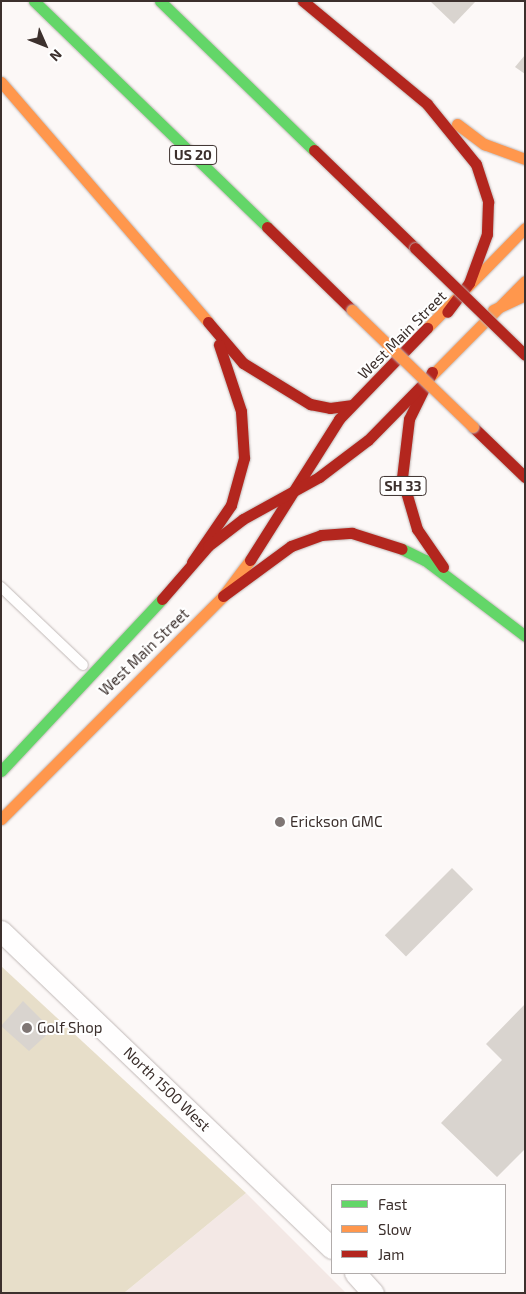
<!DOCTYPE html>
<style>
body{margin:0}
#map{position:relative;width:526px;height:1294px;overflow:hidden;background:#fcf8f7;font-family:"Exo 2",sans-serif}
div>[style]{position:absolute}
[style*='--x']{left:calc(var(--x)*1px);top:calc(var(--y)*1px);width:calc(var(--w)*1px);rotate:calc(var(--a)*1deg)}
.built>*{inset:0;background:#f3e8e5}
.green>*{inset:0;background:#e7dec9}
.building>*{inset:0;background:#d9d4cf;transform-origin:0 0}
.roads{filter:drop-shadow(0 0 1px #c0b8b6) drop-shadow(0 0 1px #c0b8b6)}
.lane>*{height:10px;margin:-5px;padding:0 5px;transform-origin:5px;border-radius:5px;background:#fffefe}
.street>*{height:21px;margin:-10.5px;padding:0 10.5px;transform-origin:10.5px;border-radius:10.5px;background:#fffefe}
.fast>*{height:11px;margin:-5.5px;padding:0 5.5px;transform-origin:5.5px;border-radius:5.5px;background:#63d668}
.slow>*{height:11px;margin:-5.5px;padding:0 5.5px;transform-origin:5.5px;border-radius:5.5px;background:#ff974d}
.jam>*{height:11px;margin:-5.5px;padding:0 5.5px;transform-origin:5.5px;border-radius:5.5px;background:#b3261e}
.bridges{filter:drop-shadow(0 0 1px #bfb3b3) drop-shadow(0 0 1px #bfb3b3)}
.slow-bridge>*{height:11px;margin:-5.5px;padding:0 5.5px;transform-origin:5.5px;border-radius:5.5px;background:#ff974d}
.jam-bridge>*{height:11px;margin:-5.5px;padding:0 5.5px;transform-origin:5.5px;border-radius:5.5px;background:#b3261e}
.dots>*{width:14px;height:14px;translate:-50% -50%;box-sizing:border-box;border:2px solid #fff;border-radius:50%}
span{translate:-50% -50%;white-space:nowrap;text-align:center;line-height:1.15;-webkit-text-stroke:4px #fff;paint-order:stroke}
.shield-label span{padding:1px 4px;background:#fff;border:1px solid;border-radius:4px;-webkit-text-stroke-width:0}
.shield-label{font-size:14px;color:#3c302d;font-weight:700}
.street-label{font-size:15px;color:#3c302d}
.poi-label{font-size:15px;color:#3c302d}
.left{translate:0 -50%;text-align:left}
.frame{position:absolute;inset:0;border:2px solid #3c302d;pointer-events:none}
.legend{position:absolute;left:331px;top:1184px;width:175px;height:90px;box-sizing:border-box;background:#fff;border:1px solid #b1acab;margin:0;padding:6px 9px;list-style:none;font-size:15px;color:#3c302d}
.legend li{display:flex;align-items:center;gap:10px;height:25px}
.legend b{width:25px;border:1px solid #b1acab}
.north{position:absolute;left:20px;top:20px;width:50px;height:50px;-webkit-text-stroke:4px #fff;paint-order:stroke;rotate:134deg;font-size:14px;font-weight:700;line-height:20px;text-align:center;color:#3c302d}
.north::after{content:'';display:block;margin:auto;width:18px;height:22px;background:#3c302d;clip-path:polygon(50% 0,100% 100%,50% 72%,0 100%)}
</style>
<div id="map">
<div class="built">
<i style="clip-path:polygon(246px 1193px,346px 1293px,124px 1293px)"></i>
</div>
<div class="green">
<i style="clip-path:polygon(1px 966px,246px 1193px,124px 1293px,1px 1293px)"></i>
</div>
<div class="building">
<i style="clip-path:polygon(430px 1px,476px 1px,454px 24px)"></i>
<i style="clip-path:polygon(525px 55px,525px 74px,515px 67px)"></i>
<i style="left:452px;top:868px;width:30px;height:95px;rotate:45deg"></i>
<i style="clip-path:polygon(23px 1001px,52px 1030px,29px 1051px,1px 1026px)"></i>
<i style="clip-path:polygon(525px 1004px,525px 1149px,497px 1177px,441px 1123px,502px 1060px,486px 1044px)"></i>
</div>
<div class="roads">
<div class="lane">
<i style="--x:1;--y:587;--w:113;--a:43.6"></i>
</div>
<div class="street">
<i style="--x:1;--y:931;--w:458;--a:43.8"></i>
<i style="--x:355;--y:1273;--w:27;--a:48"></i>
</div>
<div class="fast">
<i style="--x:34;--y:1;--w:325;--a:44.1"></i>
<i style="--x:160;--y:1;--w:214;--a:44.1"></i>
<i style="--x:402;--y:549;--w:25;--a:26"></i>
<i style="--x:425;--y:560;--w:126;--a:37.2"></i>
<i style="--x:1;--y:771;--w:236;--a:-46.9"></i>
</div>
<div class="slow">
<i style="--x:1;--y:82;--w:317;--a:49.2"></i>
<i style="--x:457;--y:124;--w:34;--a:37"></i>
<i style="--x:484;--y:144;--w:44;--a:20.1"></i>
<i style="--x:493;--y:310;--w:35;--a:-25"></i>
<i style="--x:427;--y:328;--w:140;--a:-45.6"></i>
<i style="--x:428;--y:379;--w:138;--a:-45.3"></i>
<i style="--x:1;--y:819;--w:315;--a:-45.1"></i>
<i style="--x:223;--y:596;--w:45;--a:-53.1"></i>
</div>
<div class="jam">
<i style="--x:303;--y:1;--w:161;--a:39.7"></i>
<i style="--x:427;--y:104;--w:77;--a:50.8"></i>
<i style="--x:476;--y:164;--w:40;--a:72"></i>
<i style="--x:488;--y:202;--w:32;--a:92"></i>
<i style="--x:487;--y:234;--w:52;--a:110.2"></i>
<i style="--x:469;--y:283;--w:36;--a:127"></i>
<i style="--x:314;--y:150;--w:141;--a:44.1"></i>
<i style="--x:267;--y:227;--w:119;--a:44.3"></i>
<i style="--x:208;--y:322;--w:54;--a:49.5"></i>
<i style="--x:243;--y:363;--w:79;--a:31.5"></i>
<i style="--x:310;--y:404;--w:20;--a:11"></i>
<i style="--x:330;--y:408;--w:21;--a:-8"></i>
<i style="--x:432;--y:372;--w:52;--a:116.1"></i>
<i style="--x:409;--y:419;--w:59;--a:96.8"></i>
<i style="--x:402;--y:478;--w:53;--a:73.6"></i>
<i style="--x:417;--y:529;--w:46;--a:55.6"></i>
<i style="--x:473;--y:427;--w:72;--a:43.9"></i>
<i style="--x:250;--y:560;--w:167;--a:-57.7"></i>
<i style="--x:339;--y:419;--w:127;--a:-46"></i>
<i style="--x:192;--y:562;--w:69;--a:-55.6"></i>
<i style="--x:231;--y:505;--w:49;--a:-74.5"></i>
<i style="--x:244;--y:458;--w:47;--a:-93.7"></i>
<i style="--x:241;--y:411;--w:70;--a:-108.4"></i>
<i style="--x:223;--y:596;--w:84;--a:-36.3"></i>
<i style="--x:291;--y:546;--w:32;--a:-20"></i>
<i style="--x:321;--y:535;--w:31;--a:-4"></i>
<i style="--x:352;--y:533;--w:52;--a:17.7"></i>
<i style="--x:162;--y:599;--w:70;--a:-49"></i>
<i style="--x:208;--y:546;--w:44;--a:-37.6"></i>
<i style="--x:243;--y:519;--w:87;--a:-28.9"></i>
<i style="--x:319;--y:477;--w:61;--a:-37.1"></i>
<i style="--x:368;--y:440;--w:86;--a:-45.5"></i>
</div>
</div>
<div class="bridges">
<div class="slow-bridge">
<i style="--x:352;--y:310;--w:168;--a:44"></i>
</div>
<div class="jam-bridge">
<i style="--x:415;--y:248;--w:153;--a:44.2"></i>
</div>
</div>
<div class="dots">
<i style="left:280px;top:822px;background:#7f7674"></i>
<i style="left:27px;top:1028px;background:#7f7674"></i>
</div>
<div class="shield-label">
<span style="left:193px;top:155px">US 20</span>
<span style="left:403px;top:486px">SH 33</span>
</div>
<div class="street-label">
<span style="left:402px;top:335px;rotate:-45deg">West Main Street</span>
<span style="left:144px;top:652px;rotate:-44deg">West Main Street</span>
<span style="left:167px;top:1089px;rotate:44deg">North 1500 West</span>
</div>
<div class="poi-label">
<span class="left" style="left:290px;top:822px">Erickson GMC</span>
<span class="left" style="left:37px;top:1028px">Golf Shop</span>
</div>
<div class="frame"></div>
<ul class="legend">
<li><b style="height:6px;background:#63d668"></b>Fast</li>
<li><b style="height:6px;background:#ff974d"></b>Slow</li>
<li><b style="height:6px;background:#b3261e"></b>Jam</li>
</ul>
<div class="north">N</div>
</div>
